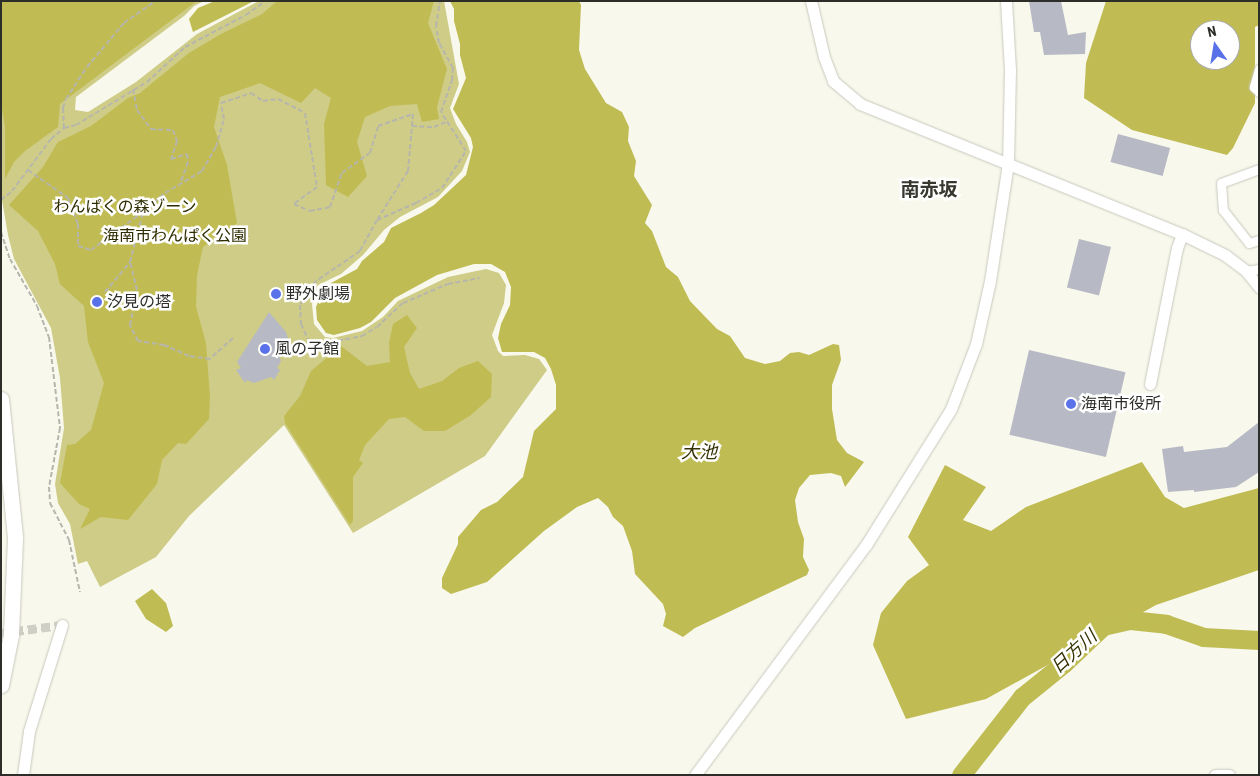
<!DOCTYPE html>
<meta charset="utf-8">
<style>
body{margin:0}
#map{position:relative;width:1260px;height:776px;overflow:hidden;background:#f8f8ed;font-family:"Roboto Condensed","Noto Sans JP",sans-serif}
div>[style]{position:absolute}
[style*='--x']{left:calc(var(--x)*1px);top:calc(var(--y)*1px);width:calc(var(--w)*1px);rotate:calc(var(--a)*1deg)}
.green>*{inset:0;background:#cecc86}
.forest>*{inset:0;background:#c0bc53}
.water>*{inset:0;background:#c0bc54}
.river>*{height:19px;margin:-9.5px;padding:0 9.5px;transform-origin:9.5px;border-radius:9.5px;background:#c0bc54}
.building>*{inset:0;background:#b7bac4;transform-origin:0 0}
.street-tunnel>*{height:9px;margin-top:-4.5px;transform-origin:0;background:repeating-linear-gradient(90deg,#cfcfc6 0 9px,transparent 0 13.5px)}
.path>*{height:2px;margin-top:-1px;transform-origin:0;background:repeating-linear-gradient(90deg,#b6b6ad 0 5px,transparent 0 7.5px)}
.roads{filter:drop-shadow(0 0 1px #c8c8bd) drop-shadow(0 0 1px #c8c8bd)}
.street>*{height:9px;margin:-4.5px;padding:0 4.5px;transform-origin:4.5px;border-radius:4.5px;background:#fff}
.secondary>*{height:11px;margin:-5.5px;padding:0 5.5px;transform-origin:5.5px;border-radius:5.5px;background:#fff}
.highway>*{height:15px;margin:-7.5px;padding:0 7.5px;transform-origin:7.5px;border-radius:7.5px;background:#fff}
.dots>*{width:14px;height:14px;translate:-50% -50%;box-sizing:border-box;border:2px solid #fff;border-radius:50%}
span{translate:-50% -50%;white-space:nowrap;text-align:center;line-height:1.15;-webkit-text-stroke:5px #fff;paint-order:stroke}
.park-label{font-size:16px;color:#2e2c00}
.poi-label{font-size:16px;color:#2d2d29}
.left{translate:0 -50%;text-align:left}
.water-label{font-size:18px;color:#353305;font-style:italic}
.quarter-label{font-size:19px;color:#383830;font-weight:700}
.frame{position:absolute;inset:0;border:2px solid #2d2d29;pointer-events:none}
.north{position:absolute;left:1190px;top:20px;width:50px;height:50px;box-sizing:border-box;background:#fff;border:1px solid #ababa9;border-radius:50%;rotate:347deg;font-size:14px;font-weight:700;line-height:20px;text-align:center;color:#2d2d29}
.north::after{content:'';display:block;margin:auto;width:18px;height:22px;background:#5a72e9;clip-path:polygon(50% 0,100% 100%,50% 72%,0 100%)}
</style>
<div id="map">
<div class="green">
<i style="clip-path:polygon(1px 1px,204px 1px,194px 6px,184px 16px,76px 97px,75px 110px,88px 112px,136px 82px,197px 34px,259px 1px,444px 1px,459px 84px,450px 108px,456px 124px,467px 142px,470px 152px,462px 171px,438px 197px,400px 217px,384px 230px,363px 255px,341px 274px,318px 285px,312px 304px,314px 324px,325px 337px,333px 338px,362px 331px,383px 317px,398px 301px,448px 277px,486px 269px,499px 273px,506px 285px,504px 303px,492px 335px,498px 351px,503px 356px,525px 355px,539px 359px,547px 370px,485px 456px,353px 533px,284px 425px,189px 516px,156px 557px,100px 587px,87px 561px,78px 564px,70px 524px,58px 503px,55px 484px,64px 428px,60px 378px,51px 328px,14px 259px,8px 235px,1px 194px)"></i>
</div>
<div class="forest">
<i style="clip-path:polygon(1px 1px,197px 1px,60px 104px,58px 127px,25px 151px,14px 162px,5px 179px,5px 126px,1px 103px)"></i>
<i style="clip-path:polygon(277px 1px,434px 1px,428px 23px,447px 69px,437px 107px,439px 119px,422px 122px,417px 104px,390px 106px,365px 117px,357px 142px,367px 176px,348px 197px,326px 185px,324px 124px,331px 98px,315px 88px,301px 103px,260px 83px,220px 97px,214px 127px,227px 165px,237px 223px,203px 247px,197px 275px,196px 307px,206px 343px,210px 397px,209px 419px,186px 444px,178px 443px,162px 460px,157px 484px,128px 520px,101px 517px,80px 529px,90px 509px,79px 504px,60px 483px,67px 445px,75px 444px,91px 430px,104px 383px,88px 342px,84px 306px,60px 284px,55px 264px,38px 231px,9px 205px,43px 167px,58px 142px,91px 126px,128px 98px,140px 93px,189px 53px,221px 34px,262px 14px)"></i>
<i style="clip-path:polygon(evenodd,1106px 1px,1259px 1px,1259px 25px,1255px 27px,1255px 103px,1233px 148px,1227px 155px,1132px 130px,1084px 98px,1086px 63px,1106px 1px,1200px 30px,1230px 30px,1230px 60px,1200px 60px,1200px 30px)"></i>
<i style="clip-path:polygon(407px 315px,417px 328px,404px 347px,410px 373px,419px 389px,442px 381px,459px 368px,478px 361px,492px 374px,491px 397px,471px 415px,445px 431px,424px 431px,405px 417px,389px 419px,365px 445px,359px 460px,363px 463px,353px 477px,353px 521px,350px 525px,285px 423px,284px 416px,300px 396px,311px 371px,341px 346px,367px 366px,390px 362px,389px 343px,393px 324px)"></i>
<i style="clip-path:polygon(1142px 462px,1165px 497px,1184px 508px,1259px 488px,1259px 570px,1156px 605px,986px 699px,906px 719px,873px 645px,881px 613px,907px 581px,929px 565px,908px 537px,945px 465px,986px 487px,963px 520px,991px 531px,1026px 507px)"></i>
</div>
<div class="water">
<i style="clip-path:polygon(215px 1px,254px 1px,193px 32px,189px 19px,198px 8px)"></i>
<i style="clip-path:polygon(450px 1px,579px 1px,581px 5px,579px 50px,585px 69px,606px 103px,622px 112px,629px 127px,628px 141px,636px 161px,634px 176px,652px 205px,645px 223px,652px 231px,666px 267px,678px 277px,690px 301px,717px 329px,730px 336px,745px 358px,765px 364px,780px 361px,790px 353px,799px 352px,809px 355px,833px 344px,839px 345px,841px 360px,832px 385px,832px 409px,837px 440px,847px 453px,864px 462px,845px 487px,841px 476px,831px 473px,810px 475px,799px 488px,795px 500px,798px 522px,804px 539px,803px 557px,809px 570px,807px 575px,695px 628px,683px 637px,663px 626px,666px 614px,663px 604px,635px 574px,632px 551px,623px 526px,613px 517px,608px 507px,598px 498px,577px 507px,544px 531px,487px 582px,451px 594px,442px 588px,442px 578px,458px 544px,458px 537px,481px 510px,497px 502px,523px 477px,534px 431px,556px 409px,556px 385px,551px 369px,545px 358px,534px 352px,502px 352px,498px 338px,501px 324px,510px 305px,511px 287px,505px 272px,491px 264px,474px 264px,437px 275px,395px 298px,371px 322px,360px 328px,334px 335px,326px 333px,317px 320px,316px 307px,321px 295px,331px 283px,357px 269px,362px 261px,384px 242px,391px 228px,421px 213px,434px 205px,466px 175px,473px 147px,471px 138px,453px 109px,466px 78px,460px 55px,460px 44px,454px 21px,454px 9px)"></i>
<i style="clip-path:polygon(152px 589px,166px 603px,173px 626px,166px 632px,146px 619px,135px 601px)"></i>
</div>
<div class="river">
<i style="--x:961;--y:775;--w:99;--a:-52"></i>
<i style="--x:1022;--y:697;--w:54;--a:-39"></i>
<i style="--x:1064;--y:663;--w:54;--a:-43.5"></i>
<i style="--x:1103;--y:626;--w:28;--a:-13"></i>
<i style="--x:1130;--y:620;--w:36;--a:6"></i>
<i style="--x:1166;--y:624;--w:39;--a:19"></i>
<i style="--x:1203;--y:637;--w:56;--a:3.1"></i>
</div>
<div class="building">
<i style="clip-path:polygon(1029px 1px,1061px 1px,1068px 35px,1086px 32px,1085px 54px,1044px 55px,1040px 32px,1034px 32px)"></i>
<i style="left:1118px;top:134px;width:54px;height:29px;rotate:15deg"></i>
<i style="left:1079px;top:239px;width:33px;height:50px;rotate:14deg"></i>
<i style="clip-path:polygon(269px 312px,286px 332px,290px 345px,278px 352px,281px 361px,277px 368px,280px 370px,274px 380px,271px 377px,254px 383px,247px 380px,245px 383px,236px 370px,241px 368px,237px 362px)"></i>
<i style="left:1029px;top:350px;width:99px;height:87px;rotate:13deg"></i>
<i style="clip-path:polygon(1259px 422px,1259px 472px,1236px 487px,1194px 492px,1194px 490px,1168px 492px,1162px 449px,1183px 446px,1184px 452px,1227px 447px)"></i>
</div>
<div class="street-tunnel">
<i style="--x:1;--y:633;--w:62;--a:-7.5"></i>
</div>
<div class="path">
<i style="--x:133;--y:89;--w:21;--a:79"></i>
<i style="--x:137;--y:110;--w:24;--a:54"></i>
<i style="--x:151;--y:129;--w:22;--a:3"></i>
<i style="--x:173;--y:130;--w:12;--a:70"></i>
<i style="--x:177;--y:141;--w:19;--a:108"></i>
<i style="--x:171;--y:159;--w:17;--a:-17"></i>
<i style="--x:187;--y:154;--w:8;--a:83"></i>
<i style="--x:188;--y:162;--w:23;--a:110"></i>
<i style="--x:412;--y:126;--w:22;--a:3"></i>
<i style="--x:434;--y:127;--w:13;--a:-23"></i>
<i style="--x:64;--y:128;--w:20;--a:-93"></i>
<i style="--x:63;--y:108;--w:9;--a:-72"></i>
<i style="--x:66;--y:99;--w:38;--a:-57"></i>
<i style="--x:87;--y:67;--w:57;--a:-49.9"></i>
<i style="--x:124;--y:23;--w:39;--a:-35"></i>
<i style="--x:28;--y:170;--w:49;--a:35"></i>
<i style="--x:68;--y:198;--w:28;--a:69"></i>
<i style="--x:78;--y:224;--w:22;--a:90"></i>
<i style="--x:78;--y:246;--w:14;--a:17"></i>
<i style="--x:91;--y:250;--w:64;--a:-36.2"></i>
<i style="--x:1;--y:200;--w:14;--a:-39"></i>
<i style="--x:12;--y:191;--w:65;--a:-53.1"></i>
<i style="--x:51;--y:139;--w:17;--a:-40"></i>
<i style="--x:64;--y:128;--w:12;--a:-14"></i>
<i style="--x:76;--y:125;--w:83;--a:-31.2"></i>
<i style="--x:147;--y:82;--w:52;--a:-42.6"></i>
<i style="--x:185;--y:47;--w:69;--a:-27.7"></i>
<i style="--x:246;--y:15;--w:24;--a:-36"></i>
<i style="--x:377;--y:220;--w:35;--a:119"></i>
<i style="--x:360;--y:251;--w:53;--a:145.7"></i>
<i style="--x:316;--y:281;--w:29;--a:124"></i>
<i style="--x:300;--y:305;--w:19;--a:87"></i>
<i style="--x:301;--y:324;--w:17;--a:65"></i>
<i style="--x:308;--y:339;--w:10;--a:37"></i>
<i style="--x:316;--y:345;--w:47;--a:-11.1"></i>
<i style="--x:362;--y:336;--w:17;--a:-31"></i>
<i style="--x:377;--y:327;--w:35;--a:-43"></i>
<i style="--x:403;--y:303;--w:49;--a:-22.9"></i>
<i style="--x:448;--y:284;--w:32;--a:-11"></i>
<i style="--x:1;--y:232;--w:28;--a:72"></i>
<i style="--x:10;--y:259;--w:54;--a:60.1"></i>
<i style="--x:37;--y:306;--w:33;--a:69"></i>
<i style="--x:49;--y:337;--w:92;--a:83.1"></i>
<i style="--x:60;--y:428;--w:60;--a:100.6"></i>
<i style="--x:49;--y:487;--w:16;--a:86"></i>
<i style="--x:50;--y:503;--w:42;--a:62.8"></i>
<i style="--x:69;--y:540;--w:53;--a:78.1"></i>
<i style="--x:105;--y:292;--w:39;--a:-50"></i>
<i style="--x:233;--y:338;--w:31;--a:138"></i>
<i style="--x:210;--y:359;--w:21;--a:-172"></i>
<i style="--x:189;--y:356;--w:27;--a:-156"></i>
<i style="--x:164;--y:345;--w:26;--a:-171"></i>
<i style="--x:138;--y:341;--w:18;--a:-117"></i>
<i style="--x:130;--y:325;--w:36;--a:-79"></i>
<i style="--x:137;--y:290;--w:29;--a:-104"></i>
<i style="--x:130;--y:262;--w:52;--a:-75.4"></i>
<i style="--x:143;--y:212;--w:29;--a:-41"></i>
<i style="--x:165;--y:193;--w:43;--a:-30.7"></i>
<i style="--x:202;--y:171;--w:28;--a:-60"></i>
<i style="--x:216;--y:147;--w:29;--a:-74"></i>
<i style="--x:224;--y:119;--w:16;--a:-101"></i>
<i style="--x:221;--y:103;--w:32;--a:-18"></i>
<i style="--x:251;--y:93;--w:14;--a:34"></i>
<i style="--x:263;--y:101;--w:15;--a:-8"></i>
<i style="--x:278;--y:99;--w:30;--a:27"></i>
<i style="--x:305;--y:113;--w:75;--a:80.8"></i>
<i style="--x:317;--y:187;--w:29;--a:144"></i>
<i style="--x:294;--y:204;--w:17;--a:24"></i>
<i style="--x:310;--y:211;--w:20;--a:-11"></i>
<i style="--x:330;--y:207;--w:36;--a:-71"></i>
<i style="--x:342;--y:173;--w:34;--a:-36"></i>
<i style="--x:370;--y:153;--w:28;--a:-73"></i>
<i style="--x:378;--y:126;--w:37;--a:-19"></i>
<i style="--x:413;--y:114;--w:57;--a:95"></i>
<i style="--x:408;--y:171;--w:58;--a:122.3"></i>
<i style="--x:377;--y:220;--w:43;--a:-23.6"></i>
<i style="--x:416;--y:203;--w:30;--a:-30"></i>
<i style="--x:442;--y:188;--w:44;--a:-57"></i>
<i style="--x:466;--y:151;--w:46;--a:-122.7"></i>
<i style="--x:441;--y:112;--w:34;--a:-71"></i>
<i style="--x:452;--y:80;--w:12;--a:-85"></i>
<i style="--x:453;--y:68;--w:29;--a:-119"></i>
<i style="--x:439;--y:43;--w:17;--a:-100"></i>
<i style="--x:436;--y:26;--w:25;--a:-81"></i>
</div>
<div class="roads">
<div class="street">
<i style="--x:1259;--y:69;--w:19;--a:106"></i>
<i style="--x:1254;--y:87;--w:7;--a:45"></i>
<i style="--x:1259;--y:169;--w:40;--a:159.8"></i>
<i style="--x:1221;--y:183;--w:27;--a:86"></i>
<i style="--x:1223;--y:210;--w:42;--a:51.8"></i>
<i style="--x:1249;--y:243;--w:10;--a:-17"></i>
<i style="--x:1246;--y:271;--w:13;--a:-9"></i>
</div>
<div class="secondary">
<i style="--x:811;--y:1;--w:57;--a:76.9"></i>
<i style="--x:824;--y:57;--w:26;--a:69"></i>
<i style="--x:833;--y:81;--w:35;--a:40"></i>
<i style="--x:860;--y:104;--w:347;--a:22"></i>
<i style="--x:1182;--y:234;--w:48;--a:26"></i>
<i style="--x:1225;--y:255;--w:26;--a:37"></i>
<i style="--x:1246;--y:271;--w:21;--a:51"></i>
<i style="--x:1150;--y:384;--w:139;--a:-78.8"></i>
<i style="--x:1177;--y:248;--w:15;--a:-70"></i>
<i style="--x:23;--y:775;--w:44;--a:-82.2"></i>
<i style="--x:29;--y:731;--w:111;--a:-72.7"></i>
<i style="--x:695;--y:775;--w:287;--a:-53.4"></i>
<i style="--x:866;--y:545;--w:160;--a:-58"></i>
<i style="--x:951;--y:409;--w:70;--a:-69"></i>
<i style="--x:976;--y:344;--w:65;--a:-77.5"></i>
<i style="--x:990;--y:281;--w:118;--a:-81.3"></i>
<i style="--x:1008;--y:164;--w:94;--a:-88.8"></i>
<i style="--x:1010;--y:70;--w:69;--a:-93.3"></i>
<i style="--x:1215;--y:775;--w:14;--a:0"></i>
</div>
<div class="highway">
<i style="--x:1;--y:399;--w:140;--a:84.2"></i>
<i style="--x:15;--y:538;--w:97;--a:92.4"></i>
<i style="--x:11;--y:635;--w:51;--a:101.3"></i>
</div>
</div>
<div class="dots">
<i style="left:276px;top:294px;background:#5a72e9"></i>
<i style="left:97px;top:302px;background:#5a72e9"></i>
<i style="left:265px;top:349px;background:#5a72e9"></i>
<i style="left:1071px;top:404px;background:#5a72e9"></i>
</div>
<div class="park-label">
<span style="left:125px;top:207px">わんぱくの森ゾーン</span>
<span style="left:175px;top:236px">海南市わんぱく公園</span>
</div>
<div class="poi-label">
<span class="left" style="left:286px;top:294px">野外劇場</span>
<span class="left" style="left:107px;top:302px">汐見の塔</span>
<span class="left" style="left:275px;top:349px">風の子館</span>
<span class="left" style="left:1081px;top:404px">海南市役所</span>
</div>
<div class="water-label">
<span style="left:699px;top:452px">大池</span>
<span style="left:1074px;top:652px;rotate:-42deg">日方川</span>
</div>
<div class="quarter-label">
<span style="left:929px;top:190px">南赤坂</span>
</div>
<div class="frame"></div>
<div class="north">N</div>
</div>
